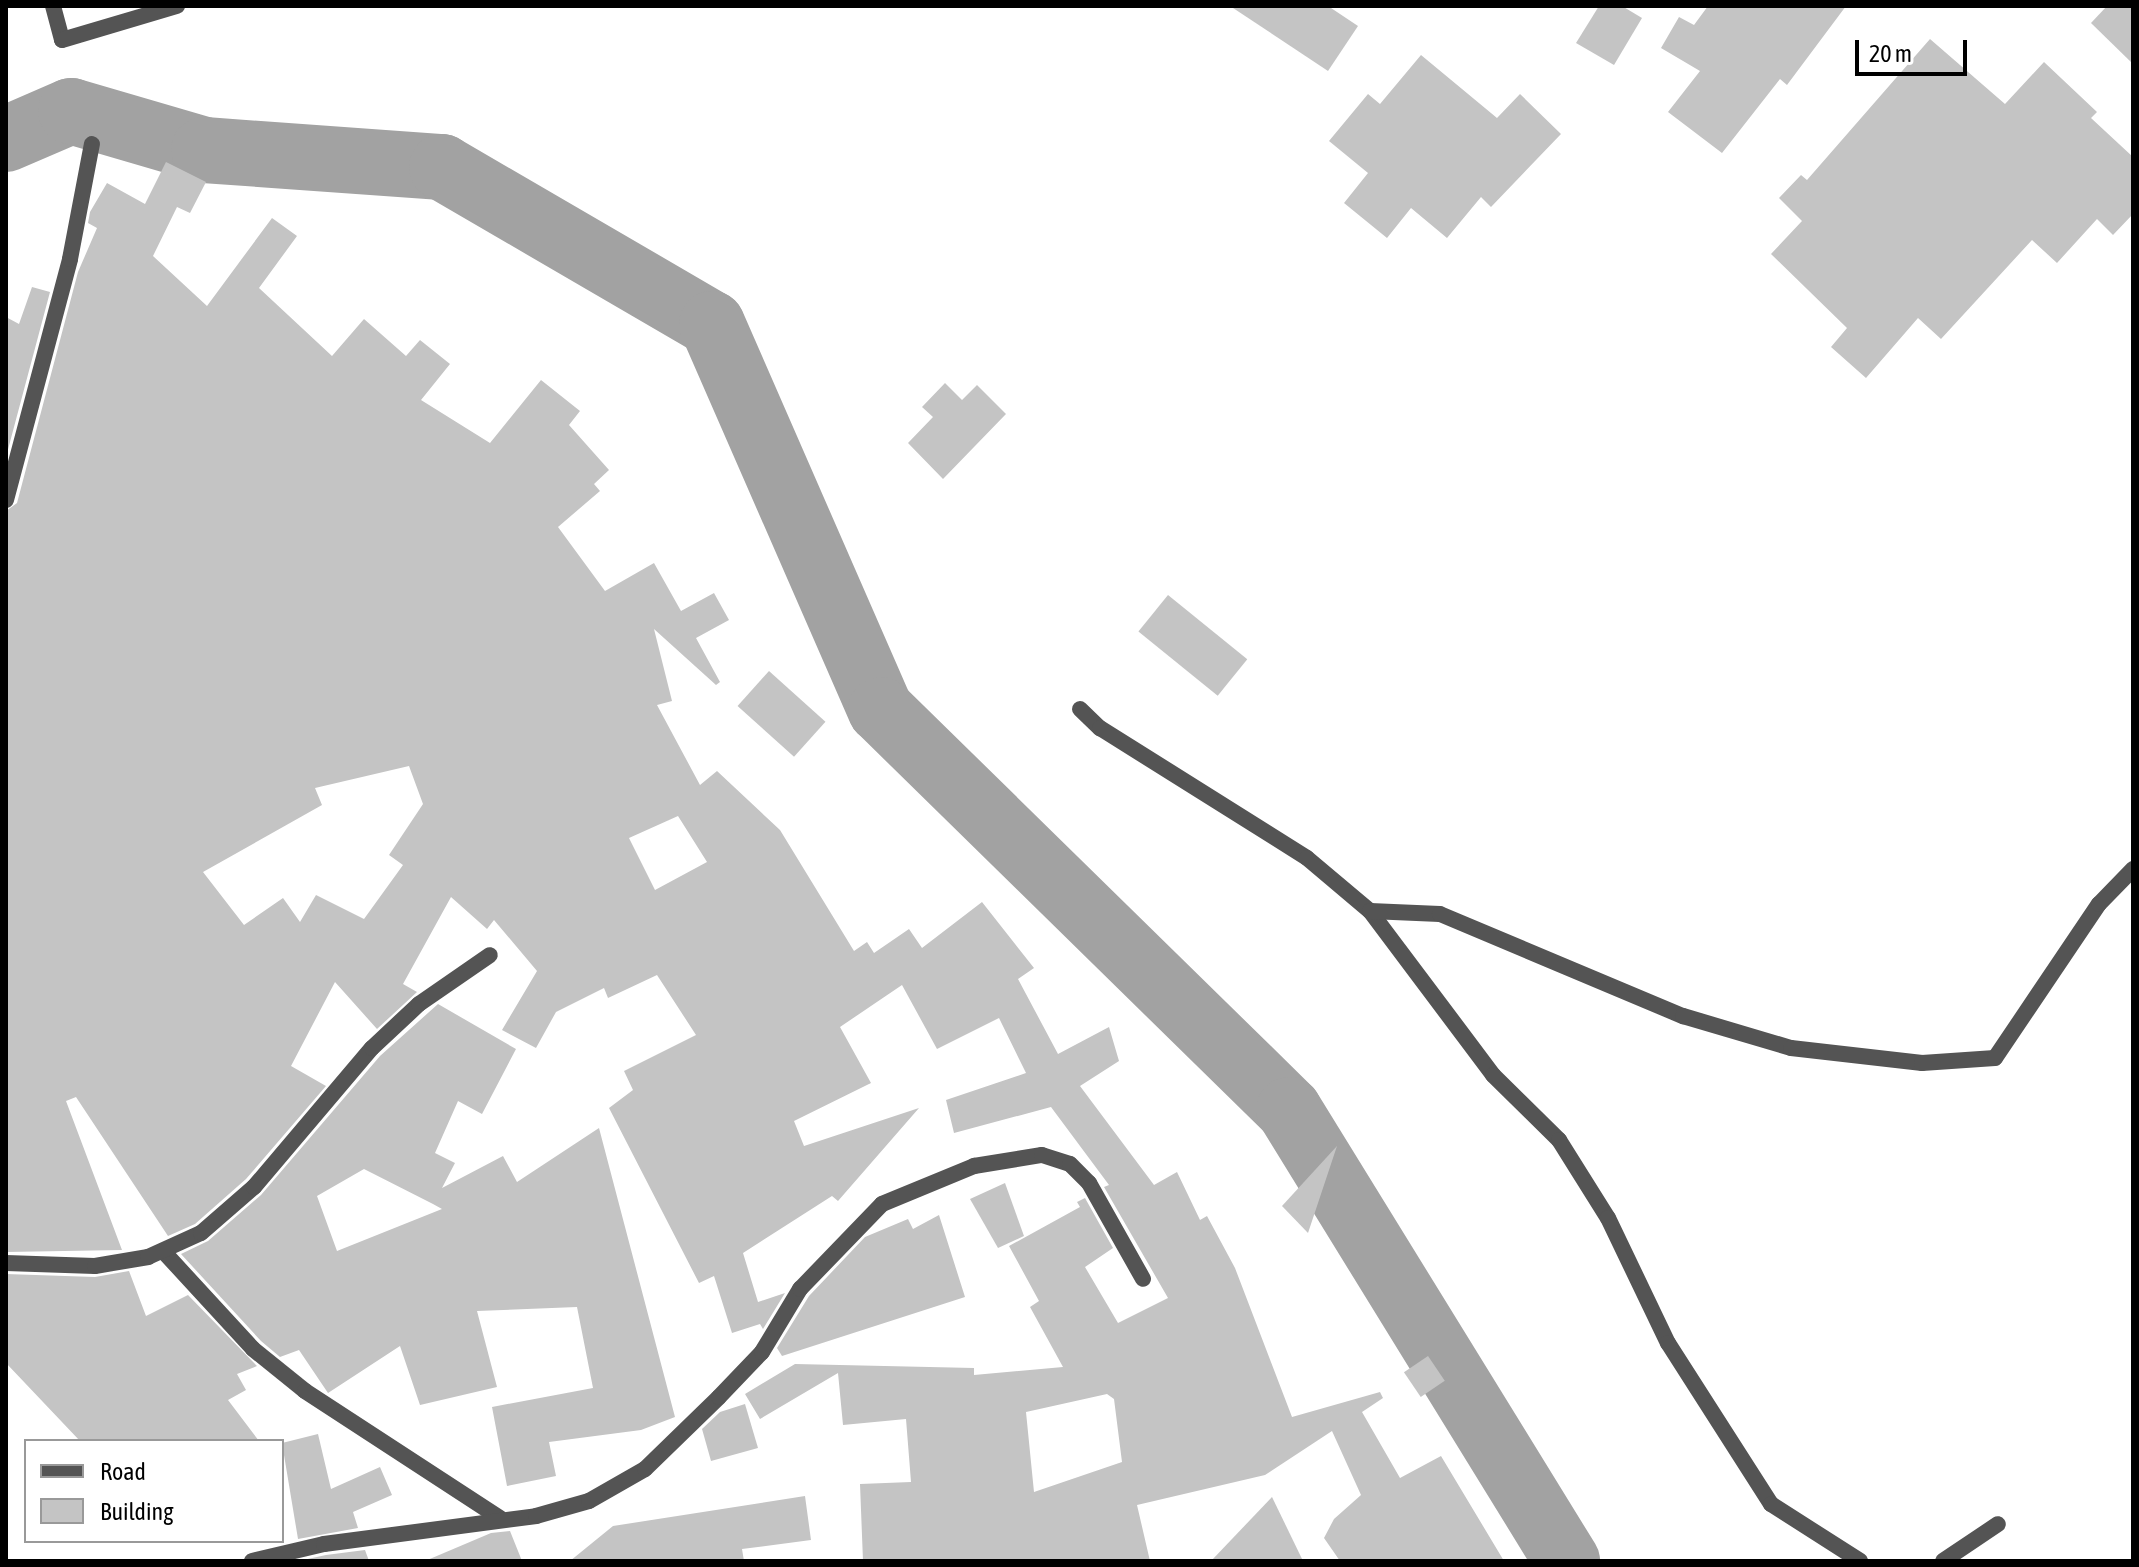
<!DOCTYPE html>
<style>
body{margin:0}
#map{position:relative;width:2139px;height:1567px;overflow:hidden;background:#fff;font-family:"Asap Condensed",sans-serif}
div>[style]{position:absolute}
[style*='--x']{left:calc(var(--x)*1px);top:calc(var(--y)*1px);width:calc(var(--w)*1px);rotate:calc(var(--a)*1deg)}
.river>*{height:66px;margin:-33px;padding:0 33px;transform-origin:33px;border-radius:33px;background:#a2a2a2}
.building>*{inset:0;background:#c4c4c4;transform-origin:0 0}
.minor>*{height:16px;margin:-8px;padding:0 8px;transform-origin:8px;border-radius:8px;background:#545454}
span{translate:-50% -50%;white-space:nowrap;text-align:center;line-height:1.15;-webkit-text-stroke:7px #fff;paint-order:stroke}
.frame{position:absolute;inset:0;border:8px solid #000;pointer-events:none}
.legend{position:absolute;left:24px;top:1439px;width:260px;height:104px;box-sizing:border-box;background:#fff;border:2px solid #999;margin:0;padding:10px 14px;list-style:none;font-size:24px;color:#000}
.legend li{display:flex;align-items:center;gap:16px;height:40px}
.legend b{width:40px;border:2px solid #999}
.scale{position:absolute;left:1855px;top:40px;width:112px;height:36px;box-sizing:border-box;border:4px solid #000;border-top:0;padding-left:10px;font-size:24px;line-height:28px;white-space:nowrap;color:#000;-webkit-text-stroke:6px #fff;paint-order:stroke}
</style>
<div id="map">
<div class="river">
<i style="--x:6;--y:139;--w:71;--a:-23.3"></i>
<i style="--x:71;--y:111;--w:139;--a:16.3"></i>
<i style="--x:204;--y:150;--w:239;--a:4.1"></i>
<i style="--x:442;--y:167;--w:312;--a:30.2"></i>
<i style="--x:712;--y:324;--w:421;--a:66.4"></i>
<i style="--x:881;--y:710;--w:571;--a:44.43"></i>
<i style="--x:1289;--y:1110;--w:530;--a:58.35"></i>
</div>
<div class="building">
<i style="clip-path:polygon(1230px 6px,1328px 6px,1358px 26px,1328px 71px)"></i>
<i style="clip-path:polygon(1599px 6px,1622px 6px,1642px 18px,1614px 65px,1576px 43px)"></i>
<i style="clip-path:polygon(1708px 6px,1846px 6px,1787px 85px,1780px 79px,1722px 153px,1668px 112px,1700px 71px,1661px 48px,1679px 17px,1694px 25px)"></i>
<i style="clip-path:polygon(2107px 6px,2133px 6px,2133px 64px,2091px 23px)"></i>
<i style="clip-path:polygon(1930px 39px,2005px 104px,2044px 62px,2097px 112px,2091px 118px,2133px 157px,2133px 214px,2113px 235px,2097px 219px,2057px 263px,2032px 240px,1941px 339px,1918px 318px,1866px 378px,1831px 347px,1847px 328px,1771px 254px,1802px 221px,1779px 198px,1801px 175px,1807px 180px)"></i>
<i style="clip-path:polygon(1421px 55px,1497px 118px,1520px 94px,1561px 134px,1491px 207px,1481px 197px,1447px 238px,1411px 208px,1387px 238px,1344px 203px,1368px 173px,1329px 141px,1368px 94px,1380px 104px)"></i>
<i style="clip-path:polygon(evenodd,166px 162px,206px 182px,190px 213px,177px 207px,153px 256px,207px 306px,272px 218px,297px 236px,259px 288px,332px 356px,364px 319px,406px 356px,420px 340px,450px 364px,421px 400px,490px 443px,541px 380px,580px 411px,569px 425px,609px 470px,594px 484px,600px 491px,558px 527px,605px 591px,654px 563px,681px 611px,714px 593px,729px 620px,696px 638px,720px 682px,716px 685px,654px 629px,672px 701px,657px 705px,700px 785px,717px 771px,780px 830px,854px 951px,867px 942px,874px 953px,909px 929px,922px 948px,982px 902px,1034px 968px,1018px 979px,1058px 1054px,1109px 1027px,1119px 1061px,1080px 1086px,1154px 1185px,1177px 1172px,1200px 1220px,1207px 1216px,1235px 1268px,1292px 1417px,1380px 1392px,1383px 1398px,1362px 1412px,1400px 1478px,1441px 1456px,1504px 1561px,1340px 1561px,1324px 1538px,1334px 1519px,1361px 1495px,1332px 1431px,1265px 1475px,1137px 1505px,1150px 1561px,863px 1561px,860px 1484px,911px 1482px,906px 1419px,843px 1425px,838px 1373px,760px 1419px,745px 1394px,795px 1364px,974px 1368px,974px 1375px,1063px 1367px,1030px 1307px,1039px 1301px,1009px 1246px,1080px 1207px,1077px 1202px,1085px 1198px,1113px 1248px,1085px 1267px,1118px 1323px,1168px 1298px,1104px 1187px,1109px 1185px,1051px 1107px,954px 1133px,946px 1100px,1026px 1073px,999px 1018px,937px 1049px,902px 985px,840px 1027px,871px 1083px,794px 1121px,804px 1146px,919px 1108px,838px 1201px,832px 1196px,743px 1253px,758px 1302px,785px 1293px,763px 1329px,760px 1324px,732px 1333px,714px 1276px,699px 1283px,609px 1108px,633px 1090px,624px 1071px,696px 1035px,657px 975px,608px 998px,604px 988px,556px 1012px,536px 1048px,502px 1030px,537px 971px,494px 920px,487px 929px,451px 897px,403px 984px,417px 992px,377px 1029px,335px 982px,291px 1066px,326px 1086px,246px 1179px,195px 1224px,168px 1236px,76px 1097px,66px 1101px,122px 1250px,6px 1252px,6px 511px,17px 503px,78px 272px,97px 228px,88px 223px,90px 212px,107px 183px,145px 204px,166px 162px,409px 766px,423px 804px,389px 855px,403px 865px,364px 919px,316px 895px,300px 922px,283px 898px,244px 925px,203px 872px,322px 805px,315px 788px,409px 766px,166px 162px,678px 816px,707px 862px,655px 890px,629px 838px,678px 816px,166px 162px,1107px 1394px,1114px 1399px,1122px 1462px,1034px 1492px,1026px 1412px,1107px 1394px)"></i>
<i style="clip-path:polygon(32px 287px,50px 292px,6px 457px,6px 317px,19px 324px)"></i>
<i style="clip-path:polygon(945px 383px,962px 400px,977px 385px,1006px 414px,943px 479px,908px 443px,933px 417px,922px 407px)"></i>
<i style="left:1168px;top:595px;width:102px;height:47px;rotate:39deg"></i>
<i style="left:769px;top:671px;width:76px;height:47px;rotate:42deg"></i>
<i style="clip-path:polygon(evenodd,438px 1004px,516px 1049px,482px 1114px,458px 1101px,435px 1153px,455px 1163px,442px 1188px,503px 1156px,517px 1182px,599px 1128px,675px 1417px,641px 1430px,549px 1442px,556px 1476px,507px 1486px,492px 1407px,593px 1388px,577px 1307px,477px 1311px,497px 1387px,420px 1405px,400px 1346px,328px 1393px,299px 1350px,280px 1357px,261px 1341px,181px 1254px,208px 1241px,261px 1195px,380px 1056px,438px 1004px,364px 1169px,433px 1204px,442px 1209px,337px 1251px,317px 1196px,364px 1169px)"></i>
<i style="clip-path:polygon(1337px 1146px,1308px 1233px,1282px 1206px)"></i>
<i style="clip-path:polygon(1005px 1183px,1024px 1236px,998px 1248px,970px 1199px)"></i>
<i style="clip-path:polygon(939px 1215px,965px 1297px,782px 1356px,777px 1348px,809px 1296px,865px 1237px,908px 1219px,913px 1229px)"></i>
<i style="clip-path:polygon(129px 1271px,146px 1316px,188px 1295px,257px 1366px,237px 1374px,246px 1390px,228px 1400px,259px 1441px,80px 1441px,6px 1363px,6px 1274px,95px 1277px)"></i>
<i style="left:1428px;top:1356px;width:30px;height:29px;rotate:56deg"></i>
<i style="clip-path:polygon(745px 1404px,758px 1448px,711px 1461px,702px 1429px,720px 1412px)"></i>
<i style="clip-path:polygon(318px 1434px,331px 1489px,380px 1467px,392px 1495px,353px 1512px,358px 1528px,298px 1539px,282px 1443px)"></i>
<i style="clip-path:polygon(805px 1496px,811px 1540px,742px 1549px,744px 1561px,570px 1561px,613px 1526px)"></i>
<i style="clip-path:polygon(1272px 1497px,1303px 1561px,1211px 1561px)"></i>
<i style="clip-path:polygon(510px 1531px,522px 1561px,425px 1561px,491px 1533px)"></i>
<i style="clip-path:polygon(365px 1550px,369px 1561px,303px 1560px,326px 1555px)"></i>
</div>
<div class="minor">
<i style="--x:53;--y:6;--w:35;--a:75"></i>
<i style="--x:62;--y:40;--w:120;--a:-16.5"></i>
<i style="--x:6;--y:500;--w:249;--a:-75.1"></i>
<i style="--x:70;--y:259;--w:117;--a:-79.2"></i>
<i style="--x:1080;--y:709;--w:28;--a:44"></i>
<i style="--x:1100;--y:728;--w:244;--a:32.1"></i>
<i style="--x:1307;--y:858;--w:82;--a:40.1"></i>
<i style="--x:1370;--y:911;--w:205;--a:53.1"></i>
<i style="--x:1493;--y:1075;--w:93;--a:44.6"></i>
<i style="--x:1559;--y:1140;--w:92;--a:57.9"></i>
<i style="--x:1608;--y:1218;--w:139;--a:64.4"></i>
<i style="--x:1668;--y:1343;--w:191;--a:57.4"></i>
<i style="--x:1771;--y:1504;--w:106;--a:32.6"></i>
<i style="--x:1370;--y:911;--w:70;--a:2.5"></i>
<i style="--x:1440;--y:914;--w:264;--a:22.8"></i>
<i style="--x:1683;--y:1016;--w:113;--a:16.5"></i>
<i style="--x:1791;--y:1048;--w:132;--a:6.5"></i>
<i style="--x:1922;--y:1063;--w:73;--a:-3.9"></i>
<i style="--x:1995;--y:1058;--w:186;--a:-56"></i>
<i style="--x:2099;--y:904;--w:49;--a:-45.8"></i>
<i style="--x:163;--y:1251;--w:133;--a:47.4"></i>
<i style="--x:253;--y:1349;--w:67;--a:38.9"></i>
<i style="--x:305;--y:1391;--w:233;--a:33.1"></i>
<i style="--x:6;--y:1263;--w:89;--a:1.9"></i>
<i style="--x:95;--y:1266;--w:54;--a:-9.6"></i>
<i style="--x:148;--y:1257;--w:58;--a:-24.4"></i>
<i style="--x:201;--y:1233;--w:70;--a:-41"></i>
<i style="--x:254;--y:1187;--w:182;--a:-49.7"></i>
<i style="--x:372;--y:1048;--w:64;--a:-43.1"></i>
<i style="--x:419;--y:1004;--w:86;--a:-34.6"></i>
<i style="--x:252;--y:1561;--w:74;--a:-13.3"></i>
<i style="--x:324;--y:1544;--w:214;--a:-7.5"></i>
<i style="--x:536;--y:1516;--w:55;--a:-15.8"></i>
<i style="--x:589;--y:1501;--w:64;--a:-29.7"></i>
<i style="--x:645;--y:1469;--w:103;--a:-44.2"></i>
<i style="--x:719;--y:1397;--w:62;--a:-46.3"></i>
<i style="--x:762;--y:1352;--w:74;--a:-58.9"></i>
<i style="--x:800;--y:1289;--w:118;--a:-46"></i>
<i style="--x:882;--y:1204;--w:100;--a:-22.4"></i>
<i style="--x:974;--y:1166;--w:69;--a:-9.2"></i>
<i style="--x:1042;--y:1155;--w:29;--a:18"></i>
<i style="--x:1070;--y:1164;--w:27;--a:45"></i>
<i style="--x:1089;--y:1183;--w:110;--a:60.6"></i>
<i style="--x:1943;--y:1561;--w:66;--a:-33.9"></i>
</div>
<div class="frame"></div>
<ul class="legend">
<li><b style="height:10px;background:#545454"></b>Road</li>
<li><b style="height:22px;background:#c4c4c4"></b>Building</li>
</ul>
<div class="scale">20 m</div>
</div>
